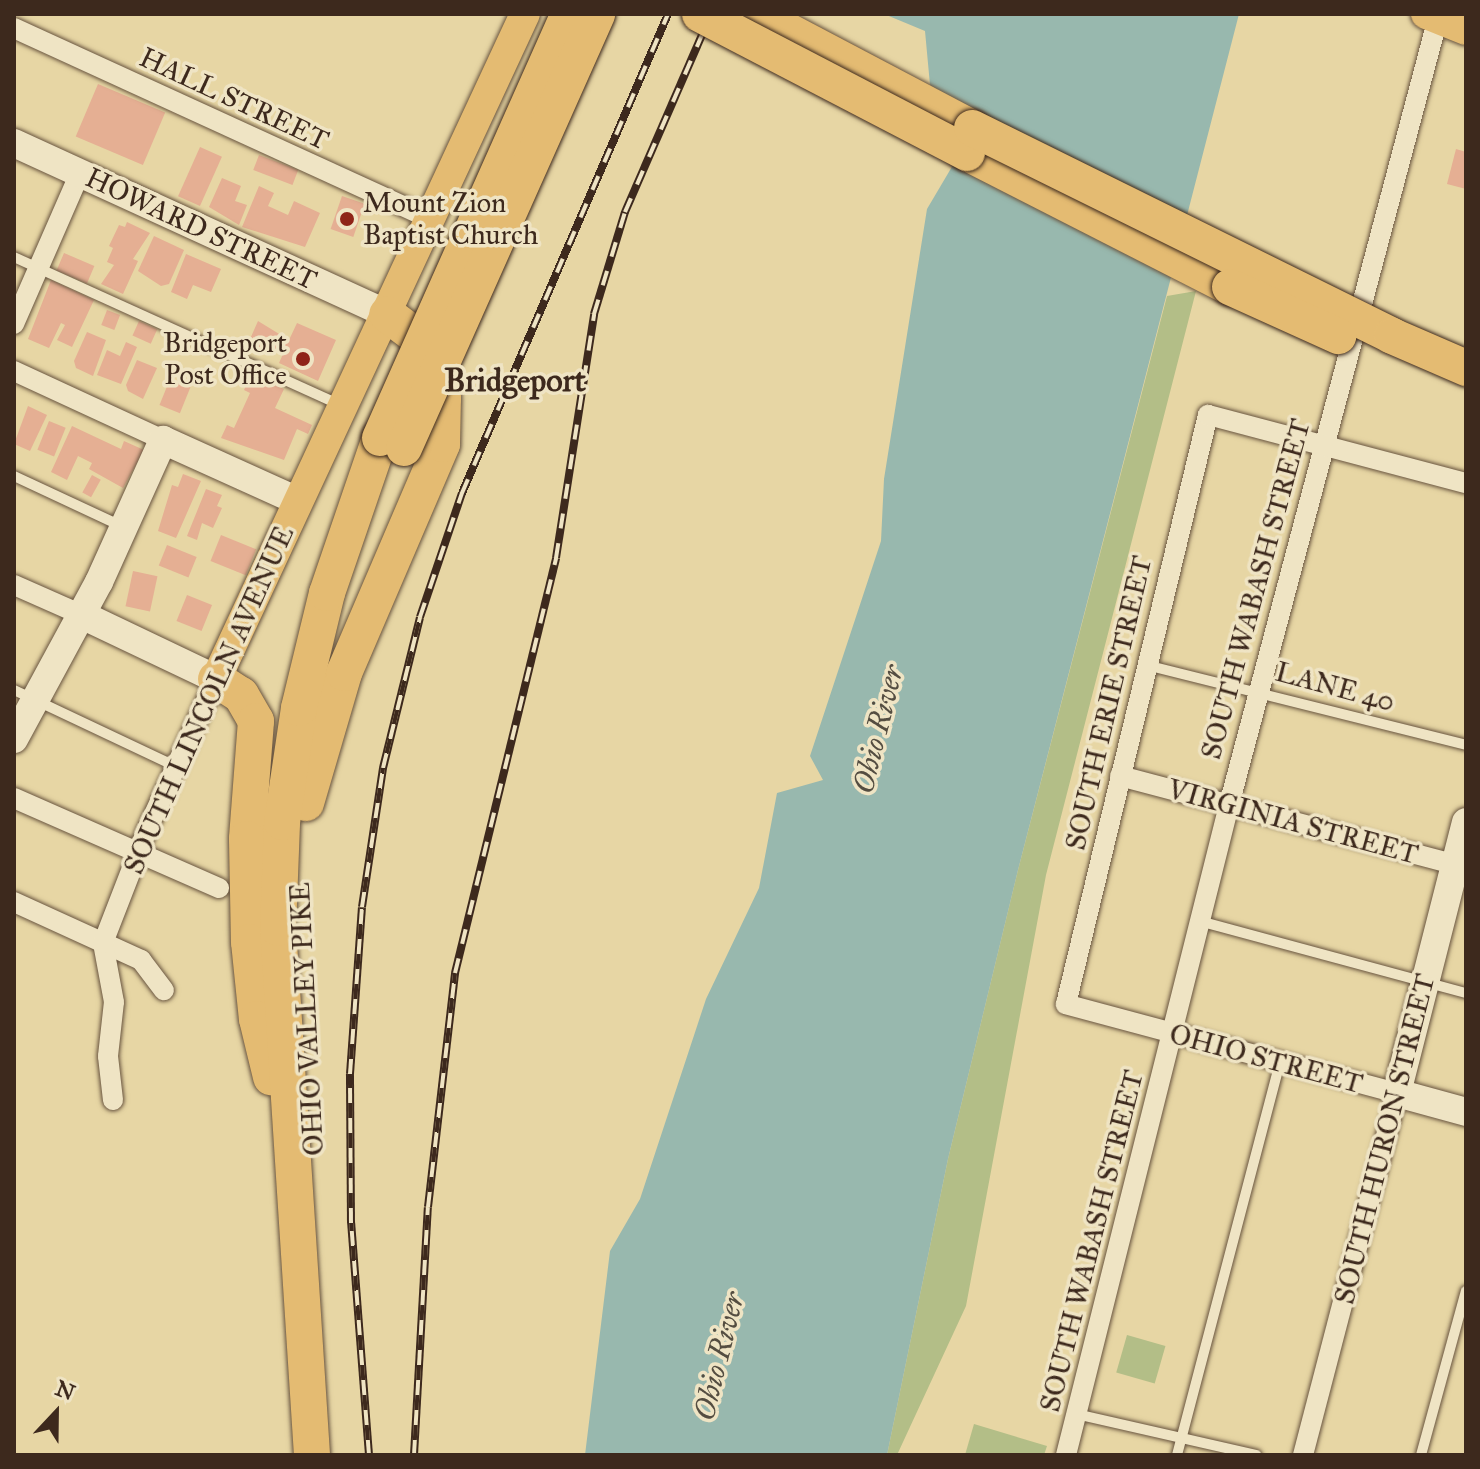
<!DOCTYPE html>
<style>
body{margin:0}
#map{position:relative;width:1480px;height:1469px;overflow:hidden;background:#e7d6a4;font-family:"IM FELL Great Primer",serif}
div>[style]{position:absolute}
[style*='--x']{left:calc(var(--x)*1px);top:calc(var(--y)*1px);width:calc(var(--w)*1px);rotate:calc(var(--a)*1deg)}
.green>*{inset:0;background:#b3be87;transform-origin:0 0}
.water>*{inset:0;background:#98b8ae}
.building>*{inset:0;background:#e5af93;transform-origin:0 0}
.roads{filter:drop-shadow(0 0 2px #68543f) drop-shadow(0 0 2px #68543f)}
.lane>*{height:10px;margin:-5px;padding:0 5px;transform-origin:5px;border-radius:5px;background:#efe4c4}
.street>*{height:20px;margin:-10px;padding:0 10px;transform-origin:10px;border-radius:10px;background:#efe4c4}
.secondary>*{height:28px;margin:-14px;padding:0 14px;transform-origin:14px;border-radius:14px;background:#efe4c4}
.primary>*{height:30px;margin:-15px;padding:0 15px;transform-origin:15px;border-radius:15px;background:#e4bb72}
.highway>*{height:36px;margin:-18px;padding:0 18px;transform-origin:18px;border-radius:18px;background:#e4bb72}
.rail>*{height:8px;margin-top:-4px;transform-origin:0;background:repeating-linear-gradient(90deg,#efe4c4 0 15px,#3d291d 0 30px);box-sizing:border-box;border-block:2px solid #3d291d}
.bridges{filter:drop-shadow(0 0 2px #3d291d) drop-shadow(0 0 2px #3d291d)}
.highway-bridge>*{height:36px;margin:-18px;padding:0 18px;transform-origin:18px;border-radius:18px;background:#e4bb72}
.dots>*{width:22px;height:22px;translate:-50% -50%;box-sizing:border-box;border:4px solid #efe4c4;border-radius:50%}
span{translate:-50% -50%;white-space:nowrap;text-align:center;line-height:1.15;-webkit-text-stroke:7px #efe4c4;paint-order:stroke}
.street-label{font-size:28px;color:#3d291d}
.poi-label{font-size:28px;color:#3d291d}
.left{translate:0 -50%;text-align:left}
.right{translate:-100% -50%;text-align:right}
.water-label{font-size:30px;color:#544d41;font-style:italic}
.quarter-label{font-size:32px;color:#3d291d;font-weight:700}
.frame{position:absolute;inset:0;border:16px solid #3d291d;pointer-events:none}
.north{position:absolute;left:16px;top:1373px;width:80px;height:80px;-webkit-text-stroke:6px #efe4c4;paint-order:stroke;rotate:22deg;font-size:22px;font-weight:700;line-height:32px;text-align:center;color:#3d291d}
.north::after{content:'';display:block;margin:auto;width:28px;height:36px;background:#3d291d;clip-path:polygon(50% 0,100% 100%,50% 72%,0 100%)}
</style>
<div id="map">
<div class="green">
<i style="clip-path:polygon(1196px 291px,1046px 875px,966px 1306px,897px 1455px,887px 1455px,948px 1159px,1018px 870px,1167px 296px)"></i>
<i style="left:1127px;top:1335px;width:40px;height:39px;rotate:16deg"></i>
<i style="clip-path:polygon(974px 1424px,1047px 1446px,1044px 1455px,965px 1455px)"></i>
</div>
<div class="water">
<i style="clip-path:polygon(884px 14px,1239px 14px,1018px 870px,948px 1159px,887px 1455px,585px 1455px,610px 1251px,640px 1199px,706px 999px,759px 888px,777px 793px,823px 780px,810px 756px,881px 541px,884px 479px,927px 209px,979px 121px,930px 85px,925px 31px)"></i>
</div>
<div class="building">
<i style="left:98px;top:84px;width:73px;height:57px;rotate:23deg"></i>
<i style="left:200px;top:147px;width:24px;height:54px;rotate:24deg"></i>
<i style="clip-path:polygon(1456px 149px,1466px 152px,1466px 189px,1447px 184px)"></i>
<i style="left:259px;top:155px;width:42px;height:16px;rotate:21deg"></i>
<i style="clip-path:polygon(222px 178px,241px 186px,235px 201px,247px 205px,239px 225px,209px 207px)"></i>
<i style="clip-path:polygon(259px 186px,274px 193px,268px 206px,288px 215px,294px 201px,320px 213px,305px 247px,242px 227px)"></i>
<i style="left:342px;top:196px;width:24px;height:35px;rotate:19deg"></i>
<i style="clip-path:polygon(127px 222px,150px 233px,133px 259px,138px 261px,123px 294px,101px 284px,114px 265px,107px 262px,113px 248px,109px 246px,119px 225px,125px 227px)"></i>
<i style="clip-path:polygon(154px 236px,184px 250px,169px 284px,161px 286px,138px 271px)"></i>
<i style="left:64px;top:253px;width:33px;height:19px;rotate:23deg"></i>
<i style="clip-path:polygon(186px 254px,221px 269px,211px 292px,193px 285px,187px 299px,171px 292px)"></i>
<i style="clip-path:polygon(51px 280px,94px 300px,72px 347px,57px 340px,65px 325px,61px 323px,49px 348px,28px 339px)"></i>
<i style="left:107px;top:310px;width:14px;height:16px;rotate:21deg"></i>
<i style="left:139px;top:321px;width:20px;height:16px;rotate:24deg"></i>
<i style="clip-path:polygon(258px 321px,289px 340px,297px 323px,336px 340px,318px 381px,279px 363px,283px 354px,269px 348px,267px 354px,247px 346px)"></i>
<i style="clip-path:polygon(87px 332px,106px 340px,93px 376px,76px 368px,74px 361px)"></i>
<i style="clip-path:polygon(126px 342px,137px 347px,121px 384px,97px 375px,107px 350px,120px 356px)"></i>
<i style="clip-path:polygon(137px 360px,157px 368px,143px 399px,128px 391px,126px 385px)"></i>
<i style="clip-path:polygon(251px 375px,284px 389px,275px 408px,312px 425px,308px 434px,297px 429px,284px 460px,221px 438px,227px 425px,234px 428px,250px 393px,244px 390px)"></i>
<i style="left:170px;top:379px;width:22px;height:28px;rotate:22deg"></i>
<i style="clip-path:polygon(28px 406px,47px 415px,30px 451px,14px 444px)"></i>
<i style="left:49px;top:421px;width:18px;height:31px;rotate:22deg"></i>
<i style="clip-path:polygon(72px 426px,121px 449px,124px 441px,144px 450px,123px 488px,89px 469px,92px 463px,78px 456px,67px 480px,51px 472px)"></i>
<i style="clip-path:polygon(183px 474px,201px 481px,176px 538px,158px 531px,172px 485px,178px 487px)"></i>
<i style="left:92px;top:475px;width:10px;height:20px;rotate:29deg"></i>
<i style="clip-path:polygon(206px 489px,222px 495px,217px 506px,222px 508px,213px 528px,202px 523px,197px 540px,187px 536px)"></i>
<i style="left:221px;top:535px;width:38px;height:28px;rotate:22deg"></i>
<i style="left:167px;top:545px;width:32px;height:22px;rotate:22deg"></i>
<i style="left:133px;top:571px;width:25px;height:36px;rotate:12deg"></i>
<i style="left:187px;top:595px;width:27px;height:28px;rotate:22deg"></i>
</div>
<div class="roads">
<div class="lane">
<i style="--x:14;--y:257;--w:356;--a:24.4"></i>
<i style="--x:14;--y:476;--w:118;--a:25"></i>
<i style="--x:1146;--y:665;--w:330;--a:14"></i>
<i style="--x:14;--y:690;--w:178;--a:25.3"></i>
<i style="--x:1199;--y:921;--w:277;--a:15.1"></i>
<i style="--x:1076;--y:1414;--w:185;--a:12.8"></i>
<i style="--x:1177;--y:1455;--w:406;--a:-75.3"></i>
<i style="--x:1421;--y:1455;--w:170;--a:-74.7"></i>
</div>
<div class="street">
<i style="--x:14;--y:28;--w:460;--a:24.6"></i>
<i style="--x:14;--y:324;--w:165;--a:-66.4"></i>
<i style="--x:14;--y:371;--w:164;--a:24.8"></i>
<i style="--x:14;--y:585;--w:74;--a:23.8"></i>
<i style="--x:1120;--y:776;--w:345;--a:14.8"></i>
<i style="--x:14;--y:798;--w:224;--a:23.7"></i>
<i style="--x:14;--y:902;--w:140;--a:24.5"></i>
<i style="--x:141;--y:960;--w:38;--a:53"></i>
<i style="--x:113;--y:1100;--w:44;--a:-96.5"></i>
<i style="--x:108;--y:1056;--w:54;--a:-83.7"></i>
<i style="--x:114;--y:1002;--w:60;--a:-100.6"></i>
<i style="--x:103;--y:943;--w:119;--a:-68.8"></i>
<i style="--x:146;--y:832;--w:168;--a:-65.4"></i>
<i style="--x:1066;--y:1455;--w:670;--a:-75.92"></i>
<i style="--x:1229;--y:805;--w:814;--a:-75.13"></i>
<i style="--x:1303;--y:1455;--w:374;--a:-75.4"></i>
<i style="--x:1397;--y:1093;--w:343;--a:-165"></i>
<i style="--x:1066;--y:1004;--w:606;--a:-76.45"></i>
<i style="--x:1208;--y:415;--w:267;--a:14.8"></i>
</div>
<div class="secondary">
<i style="--x:14;--y:143;--w:410;--a:24.6"></i>
<i style="--x:82;--y:615;--w:148;--a:25.5"></i>
<i style="--x:14;--y:739;--w:179;--a:-61.6"></i>
<i style="--x:99;--y:582;--w:156;--a:-65.7"></i>
<i style="--x:163;--y:440;--w:148;--a:24.3"></i>
<i style="--x:1466;--y:822;--w:280;--a:104.3"></i>
<i style="--x:1397;--y:1093;--w:72;--a:15.4"></i>
</div>
<div class="primary">
<i style="--x:1426;--y:14;--w:43;--a:21.8"></i>
<i style="--x:216;--y:679;--w:733;--a:-65.08"></i>
</div>
<div class="highway">
<i style="--x:756;--y:14;--w:244;--a:27.8"></i>
<i style="--x:967;--y:153;--w:295;--a:27"></i>
<i style="--x:216;--y:679;--w:30;--a:33"></i>
<i style="--x:241;--y:695;--w:30;--a:60"></i>
<i style="--x:256;--y:721;--w:118;--a:94.4"></i>
<i style="--x:247;--y:839;--w:103;--a:88.9"></i>
<i style="--x:249;--y:942;--w:77;--a:84.1"></i>
<i style="--x:257;--y:1019;--w:60;--a:76.4"></i>
<i style="--x:306;--y:803;--w:135;--a:-73.7"></i>
<i style="--x:344;--y:673;--w:249;--a:-66.8"></i>
<i style="--x:442;--y:444;--w:46;--a:-88.8"></i>
<i style="--x:443;--y:398;--w:34;--a:-107"></i>
<i style="--x:433;--y:366;--w:34;--a:-120"></i>
<i style="--x:416;--y:336;--w:36;--a:-143"></i>
<i style="--x:312;--y:1455;--w:528;--a:-93.69"></i>
<i style="--x:278;--y:928;--w:106;--a:-87.8"></i>
<i style="--x:282;--y:822;--w:115;--a:-81.5"></i>
<i style="--x:299;--y:708;--w:118;--a:-76.3"></i>
<i style="--x:327;--y:593;--w:164;--a:-71.1"></i>
</div>
</div>
<div class="rail">
<i style="--x:369;--y:1455;--w:233;--a:-94.4"></i>
<i style="--x:351;--y:1223;--w:149;--a:-90.4"></i>
<i style="--x:350;--y:1074;--w:167;--a:-85.9"></i>
<i style="--x:362;--y:907;--w:141;--a:-81.4"></i>
<i style="--x:383;--y:768;--w:155;--a:-76.2"></i>
<i style="--x:420;--y:617;--w:131;--a:-71.3"></i>
<i style="--x:462;--y:493;--w:521;--a:-66.73"></i>
<i style="--x:414;--y:1455;--w:248;--a:-86.8"></i>
<i style="--x:428;--y:1207;--w:236;--a:-83.4"></i>
<i style="--x:455;--y:973;--w:427;--a:-76.3"></i>
<i style="--x:556;--y:558;--w:247;--a:-81.1"></i>
<i style="--x:594;--y:314;--w:107;--a:-73.1"></i>
<i style="--x:625;--y:212;--w:216;--a:-66.5"></i>
</div>
<div class="bridges">
<div class="highway-bridge">
<i style="--x:700;--y:14;--w:301;--a:27.5"></i>
<i style="--x:972;--y:128;--w:469;--a:26.3"></i>
<i style="--x:1392;--y:336;--w:81;--a:23.4"></i>
<i style="--x:1230;--y:287;--w:119;--a:24.4"></i>
<i style="--x:380;--y:438;--w:464;--a:-66"></i>
<i style="--x:404;--y:448;--w:475;--a:-66"></i>
</div>
</div>
<div class="dots">
<i style="left:347px;top:219px;background:#8f2418"></i>
<i style="left:303px;top:359px;background:#8f2418"></i>
</div>
<div class="street-label">
<span style="left:234px;top:99px;rotate:25deg">HALL STREET</span>
<span style="left:201px;top:229px;rotate:25deg">HOWARD STREET</span>
<span style="left:1256px;top:589px;rotate:-75deg">SOUTH WABASH STREET</span>
<span style="left:1335px;top:687px;rotate:15deg">LANE 40</span>
<span style="left:209px;top:700px;rotate:-66deg">SOUTH LINCOLN AVENUE</span>
<span style="left:1109px;top:703px;rotate:-77deg">SOUTH ERIE STREET</span>
<span style="left:1293px;top:822px;rotate:15deg">VIRGINIA STREET</span>
<span style="left:307px;top:1019px;rotate:-93deg">OHIO VALLEY PIKE</span>
<span style="left:1266px;top:1059px;rotate:15deg">OHIO STREET</span>
<span style="left:1385px;top:1139px;rotate:-76deg">SOUTH HURON STREET</span>
<span style="left:1092px;top:1241px;rotate:-76deg">SOUTH WABASH STREET</span>
</div>
<div class="poi-label">
<span class="left" style="left:363px;top:219px">Mount Zion<br>Baptist Church</span>
<span class="right" style="left:287px;top:359px">Bridgeport<br>Post Office</span>
</div>
<div class="water-label">
<span style="left:878px;top:729px;rotate:-76deg">Ohio River</span>
<span style="left:719px;top:1356px;rotate:-76deg">Ohio River</span>
</div>
<div class="quarter-label">
<span style="left:515px;top:381px">Bridgeport</span>
</div>
<div class="frame"></div>
<div class="north">N</div>
</div>
